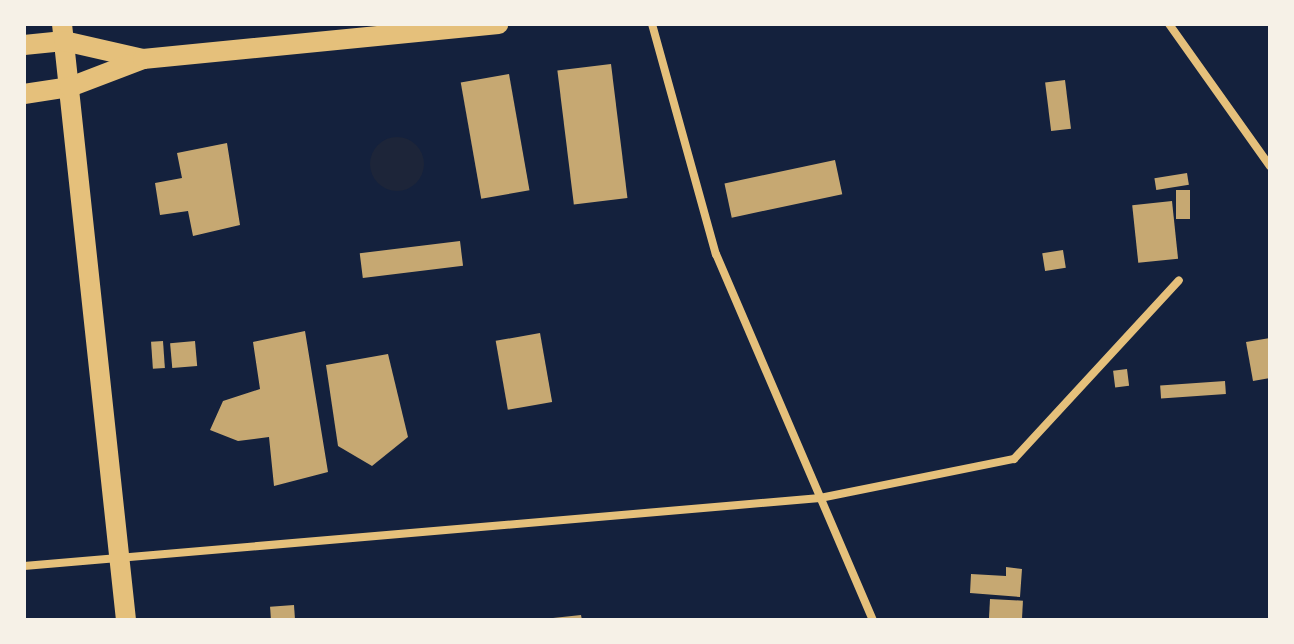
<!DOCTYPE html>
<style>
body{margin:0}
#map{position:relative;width:1294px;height:644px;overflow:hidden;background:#14213d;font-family:Literata,serif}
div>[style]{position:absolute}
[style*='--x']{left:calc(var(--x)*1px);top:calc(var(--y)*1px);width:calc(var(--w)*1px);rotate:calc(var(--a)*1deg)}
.green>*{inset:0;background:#1d2539}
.round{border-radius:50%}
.building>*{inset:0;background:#c6a872;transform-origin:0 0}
.minor>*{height:8px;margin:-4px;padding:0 4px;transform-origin:4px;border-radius:4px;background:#e5c07b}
.primary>*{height:20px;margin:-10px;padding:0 10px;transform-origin:10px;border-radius:10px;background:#e5c07b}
span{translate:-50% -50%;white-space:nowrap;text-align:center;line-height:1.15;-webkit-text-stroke:8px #f6f1e7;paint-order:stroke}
.frame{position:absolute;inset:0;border:26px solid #f6f1e7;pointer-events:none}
</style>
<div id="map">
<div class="green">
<i class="round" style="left:370px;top:137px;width:54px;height:54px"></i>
</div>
<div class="building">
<i style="left:611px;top:64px;width:135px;height:54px;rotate:83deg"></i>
<i style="left:509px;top:74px;width:118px;height:49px;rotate:80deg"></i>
<i style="left:1065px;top:80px;width:49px;height:20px;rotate:83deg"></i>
<i style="clip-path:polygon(227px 143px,240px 225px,193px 236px,188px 211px,160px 215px,155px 183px,182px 178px,177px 153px)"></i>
<i style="left:835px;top:160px;width:35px;height:113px;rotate:78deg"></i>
<i style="left:1187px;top:173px;width:12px;height:33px;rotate:81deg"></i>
<i style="left:1176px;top:190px;width:14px;height:29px"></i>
<i style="left:1172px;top:201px;width:58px;height:40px;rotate:84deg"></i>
<i style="left:460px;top:241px;width:25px;height:101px;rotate:83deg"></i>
<i style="left:1063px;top:250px;width:18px;height:21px;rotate:81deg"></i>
<i style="clip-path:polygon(305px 331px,328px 472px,274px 486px,269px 437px,238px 441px,210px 430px,223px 401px,260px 389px,253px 342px)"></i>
<i style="left:540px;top:333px;width:70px;height:45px;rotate:80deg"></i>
<i style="clip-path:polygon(1270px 338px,1270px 378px,1253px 381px,1246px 342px)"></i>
<i style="left:163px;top:341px;width:27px;height:12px;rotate:86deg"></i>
<i style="left:195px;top:341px;width:25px;height:25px;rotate:85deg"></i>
<i style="clip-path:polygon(388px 354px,408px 437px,372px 466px,338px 446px,326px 365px)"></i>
<i style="left:1127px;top:369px;width:17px;height:14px;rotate:83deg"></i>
<i style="left:1225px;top:381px;width:13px;height:65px;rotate:86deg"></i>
<i style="clip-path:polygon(1006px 567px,1022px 569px,1020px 597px,970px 593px,971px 574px,1006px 576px)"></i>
<i style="left:990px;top:599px;width:33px;height:21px;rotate:3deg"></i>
<i style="left:294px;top:605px;width:15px;height:24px;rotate:86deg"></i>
<i style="clip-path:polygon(581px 615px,582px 620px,554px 620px,553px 618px)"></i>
</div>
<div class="minor">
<i style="--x:652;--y:24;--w:239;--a:74.5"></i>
<i style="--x:716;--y:254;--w:398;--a:66.8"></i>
<i style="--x:1169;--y:24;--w:174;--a:54.6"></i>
<i style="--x:24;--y:566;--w:799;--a:-4.88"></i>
<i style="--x:820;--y:498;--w:198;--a:-11.4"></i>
<i style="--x:1014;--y:459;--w:243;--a:-47.3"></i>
</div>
<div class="primary">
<i style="--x:62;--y:24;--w:599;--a:83.87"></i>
<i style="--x:24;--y:45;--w:40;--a:-5.7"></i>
<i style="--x:64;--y:41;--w:81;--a:12.8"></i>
<i style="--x:24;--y:94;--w:47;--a:-8.7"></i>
<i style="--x:70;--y:87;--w:78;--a:-21"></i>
<i style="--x:143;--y:59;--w:357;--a:-5.6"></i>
</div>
<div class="frame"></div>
</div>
